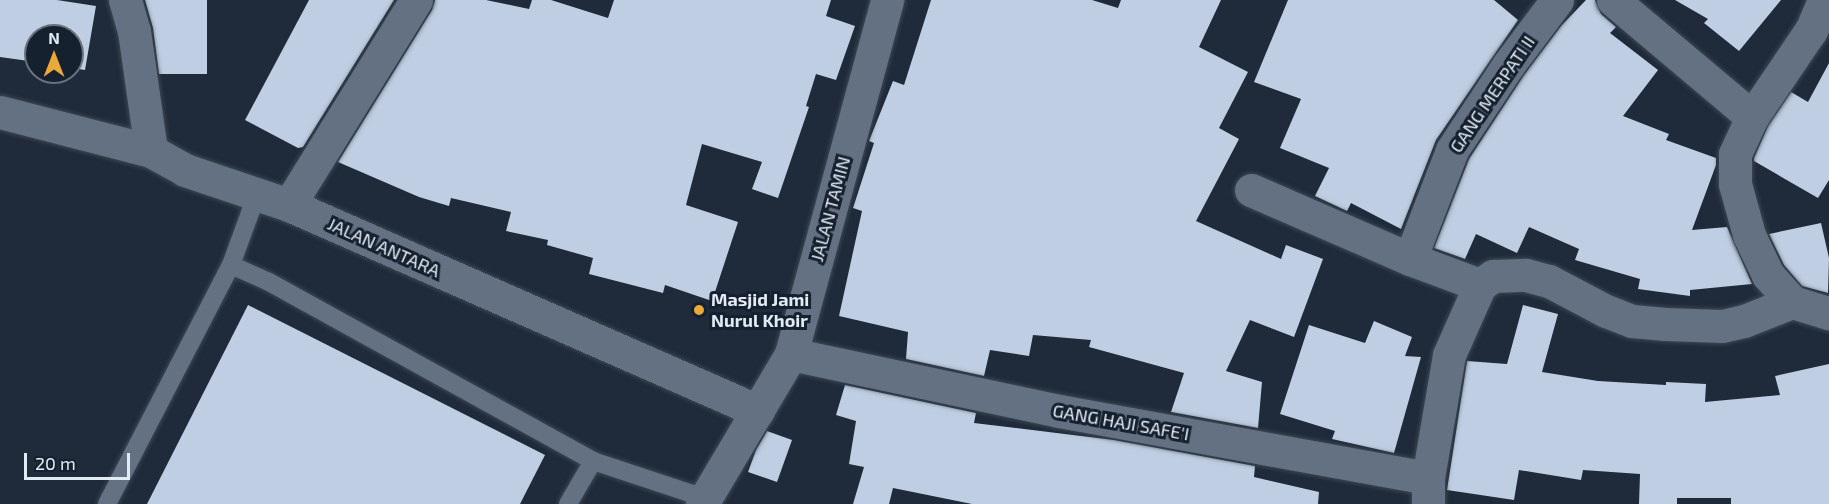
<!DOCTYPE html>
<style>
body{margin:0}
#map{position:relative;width:1829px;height:504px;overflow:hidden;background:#1f2a3a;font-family:"Exo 2",sans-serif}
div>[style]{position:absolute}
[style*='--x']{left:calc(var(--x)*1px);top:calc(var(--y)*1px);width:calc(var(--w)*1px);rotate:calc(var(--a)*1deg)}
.building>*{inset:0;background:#bfcee2}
.roads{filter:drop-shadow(0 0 2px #3d4754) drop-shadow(0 0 2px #3d4754)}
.lane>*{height:18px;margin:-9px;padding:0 9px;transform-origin:9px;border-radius:9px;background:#647183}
.street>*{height:33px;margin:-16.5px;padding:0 16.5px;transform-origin:16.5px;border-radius:16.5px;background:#647183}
.secondary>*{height:33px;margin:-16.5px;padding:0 16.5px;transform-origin:16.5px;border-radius:16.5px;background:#647183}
.dots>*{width:16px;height:16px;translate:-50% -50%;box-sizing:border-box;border:3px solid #16212f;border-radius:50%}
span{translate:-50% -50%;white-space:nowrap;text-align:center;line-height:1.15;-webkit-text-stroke:6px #16212f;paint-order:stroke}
.street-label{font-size:18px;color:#e2eaf4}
.poi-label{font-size:18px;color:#e2eaf4;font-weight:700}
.left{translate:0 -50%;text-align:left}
.north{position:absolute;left:24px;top:24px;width:60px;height:60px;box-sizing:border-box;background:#16212f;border:2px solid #68717e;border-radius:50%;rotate:0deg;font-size:16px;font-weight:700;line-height:24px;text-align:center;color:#e2eaf4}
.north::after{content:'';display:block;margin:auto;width:21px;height:27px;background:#eba939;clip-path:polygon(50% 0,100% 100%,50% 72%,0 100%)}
.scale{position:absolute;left:24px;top:453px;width:106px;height:27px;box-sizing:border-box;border:3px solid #e2eaf4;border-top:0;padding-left:8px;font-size:18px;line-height:21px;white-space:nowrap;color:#e2eaf4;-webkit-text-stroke:4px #16212f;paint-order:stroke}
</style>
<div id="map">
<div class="building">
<i style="clip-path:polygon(0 0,57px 0,96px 6px,85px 70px,72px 68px,72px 36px,36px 36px,36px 62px,0 57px)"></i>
<i style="clip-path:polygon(145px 0,207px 0,207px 74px,159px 74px,153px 28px)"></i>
<i style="clip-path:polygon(309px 0,394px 0,303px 147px,298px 148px,245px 120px)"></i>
<i style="clip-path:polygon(435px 0,486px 0,529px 9px,532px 0,551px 0,608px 18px,614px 0,831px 0,826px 16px,855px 26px,836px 80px,816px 74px,806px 106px,809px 107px,778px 198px,752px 189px,762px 162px,702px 144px,686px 205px,738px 222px,712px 301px,665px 285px,663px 293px,589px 274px,593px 258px,547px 245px,548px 240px,506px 231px,511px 212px,451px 198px,449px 206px,419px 197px,338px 162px,432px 10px)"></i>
<i style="clip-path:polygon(931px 0,1092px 0,1118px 8px,1121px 0,1221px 0,1199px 47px,1248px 72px,1219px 128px,1239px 139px,1196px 221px,1281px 259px,1286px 245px,1323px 259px,1294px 337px,1250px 320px,1226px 371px,1262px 382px,1258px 428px,1171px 412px,1184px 373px,1089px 347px,1091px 340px,1033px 335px,1029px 356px,990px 350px,984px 376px,906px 359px,908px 332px,839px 316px,862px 211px,853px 208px,874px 143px,869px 141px,893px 81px,904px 85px)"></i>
<i style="clip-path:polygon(1288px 0,1494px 0,1518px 20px,1436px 140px,1401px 229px,1351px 203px,1347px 211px,1315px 196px,1329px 168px,1280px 148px,1301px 99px,1254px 82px)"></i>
<i style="clip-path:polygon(1586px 0,1595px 0,1601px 14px,1616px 27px,1610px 33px,1658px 70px,1623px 116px,1669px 134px,1666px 140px,1716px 158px,1716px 165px,1692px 230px,1727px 227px,1752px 284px,1690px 290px,1690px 296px,1638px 289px,1640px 279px,1575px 260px,1579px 249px,1529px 227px,1517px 253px,1476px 234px,1465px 259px,1434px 248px,1469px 159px,1524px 75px,1561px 26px)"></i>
<i style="clip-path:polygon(1675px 0,1781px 0,1739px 51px,1704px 23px,1708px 19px)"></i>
<i style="clip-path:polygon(1829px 63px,1829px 180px,1818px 198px,1754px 161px,1754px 158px,1768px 126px,1791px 92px,1808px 102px)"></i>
<i style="clip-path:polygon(1821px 223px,1829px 258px,1828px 293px,1802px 286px,1784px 265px,1769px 234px)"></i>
<i style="clip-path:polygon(248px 305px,545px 455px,520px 504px,147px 504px)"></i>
<i style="clip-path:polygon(1523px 305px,1558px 314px,1542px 372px,1598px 381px,1666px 385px,1666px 382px,1706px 384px,1705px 402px,1780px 395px,1775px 376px,1829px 364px,1829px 504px,1731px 504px,1731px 498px,1677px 498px,1677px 504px,1639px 504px,1640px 474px,1583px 470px,1581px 480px,1519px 470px,1514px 500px,1447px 490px,1467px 361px,1507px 364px)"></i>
<i style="clip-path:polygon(1374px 321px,1412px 337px,1405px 356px,1421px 357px,1394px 453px,1332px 439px,1335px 431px,1280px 414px,1309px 325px,1365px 343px)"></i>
<i style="clip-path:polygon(845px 385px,976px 413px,974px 423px,1114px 440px,1255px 466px,1254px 477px,1319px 492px,1318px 504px,972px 504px,893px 488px,889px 504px,853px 504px,864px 467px,849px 464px,856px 421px,836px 415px)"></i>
<i style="clip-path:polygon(767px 431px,792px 440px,777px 482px,748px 472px,756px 450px)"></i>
</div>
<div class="roads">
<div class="lane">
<i style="--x:231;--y:265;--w:76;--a:-69.9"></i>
<i style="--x:107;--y:504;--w:269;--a:-62.6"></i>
<i style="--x:231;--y:265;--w:42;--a:24.1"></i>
<i style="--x:269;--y:282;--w:370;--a:28.9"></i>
<i style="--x:593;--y:461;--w:124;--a:18.3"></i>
<i style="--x:568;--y:504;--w:50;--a:-59.8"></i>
</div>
<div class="street">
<i style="--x:125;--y:0;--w:32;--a:74"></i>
<i style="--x:134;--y:31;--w:121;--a:81.9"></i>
<i style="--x:1613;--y:0;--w:182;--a:40.1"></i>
<i style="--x:1824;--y:0;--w:33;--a:113"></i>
<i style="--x:1811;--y:30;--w:105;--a:124.1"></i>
<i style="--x:1752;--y:117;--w:41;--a:114.7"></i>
<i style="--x:1735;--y:154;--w:30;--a:90"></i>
<i style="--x:1735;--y:184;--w:53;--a:74.6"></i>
<i style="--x:1749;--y:235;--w:44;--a:64.6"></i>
<i style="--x:1768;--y:275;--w:36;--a:48"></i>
<i style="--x:1792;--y:302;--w:39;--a:17"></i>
<i style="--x:1251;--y:190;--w:173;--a:23.5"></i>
<i style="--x:1410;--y:259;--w:75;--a:20.4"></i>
<i style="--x:1480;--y:285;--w:77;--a:113.9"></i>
<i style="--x:1449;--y:355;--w:125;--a:99.7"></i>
<i style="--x:1428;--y:478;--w:26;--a:90"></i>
<i style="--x:289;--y:205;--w:241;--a:-58.2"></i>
<i style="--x:1410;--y:259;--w:117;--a:-68.9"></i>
<i style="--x:1452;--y:150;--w:103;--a:-56.5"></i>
<i style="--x:1509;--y:64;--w:80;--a:-53.1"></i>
<i style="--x:1480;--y:285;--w:16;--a:-35"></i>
<i style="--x:1493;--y:276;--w:33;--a:-2"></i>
<i style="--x:1526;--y:275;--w:24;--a:15"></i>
<i style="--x:1549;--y:281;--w:64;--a:27.8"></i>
<i style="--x:1606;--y:311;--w:28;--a:21"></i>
<i style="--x:1632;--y:321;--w:34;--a:5"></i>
<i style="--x:1666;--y:324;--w:56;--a:2"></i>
<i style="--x:1722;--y:326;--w:23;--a:-13"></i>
<i style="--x:1744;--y:321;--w:52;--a:-21.6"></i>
<i style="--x:791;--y:354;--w:274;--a:12"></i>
<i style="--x:1059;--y:411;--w:375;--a:10.3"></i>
</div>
<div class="secondary">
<i style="--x:0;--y:112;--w:156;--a:14.5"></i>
<i style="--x:151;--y:151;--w:39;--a:29"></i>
<i style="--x:185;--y:170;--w:110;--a:18.6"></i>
<i style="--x:289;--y:205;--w:512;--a:23.71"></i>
<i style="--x:702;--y:504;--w:174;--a:-59.3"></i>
<i style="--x:791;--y:354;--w:367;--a:-74.8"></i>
</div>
</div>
<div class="dots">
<i style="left:699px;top:310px;background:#eba939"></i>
</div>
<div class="street-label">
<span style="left:1492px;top:94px;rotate:-56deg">GANG MERPATI II</span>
<span style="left:830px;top:209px;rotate:-75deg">JALAN TAMIN</span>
<span style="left:384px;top:247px;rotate:24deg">JALAN ANTARA</span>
<span style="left:1121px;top:422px;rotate:10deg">GANG HAJI SAFE'I</span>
</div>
<div class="poi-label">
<span class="left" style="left:711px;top:310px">Masjid Jami<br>Nurul Khoir</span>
</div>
<div class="north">N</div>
<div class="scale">20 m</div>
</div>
